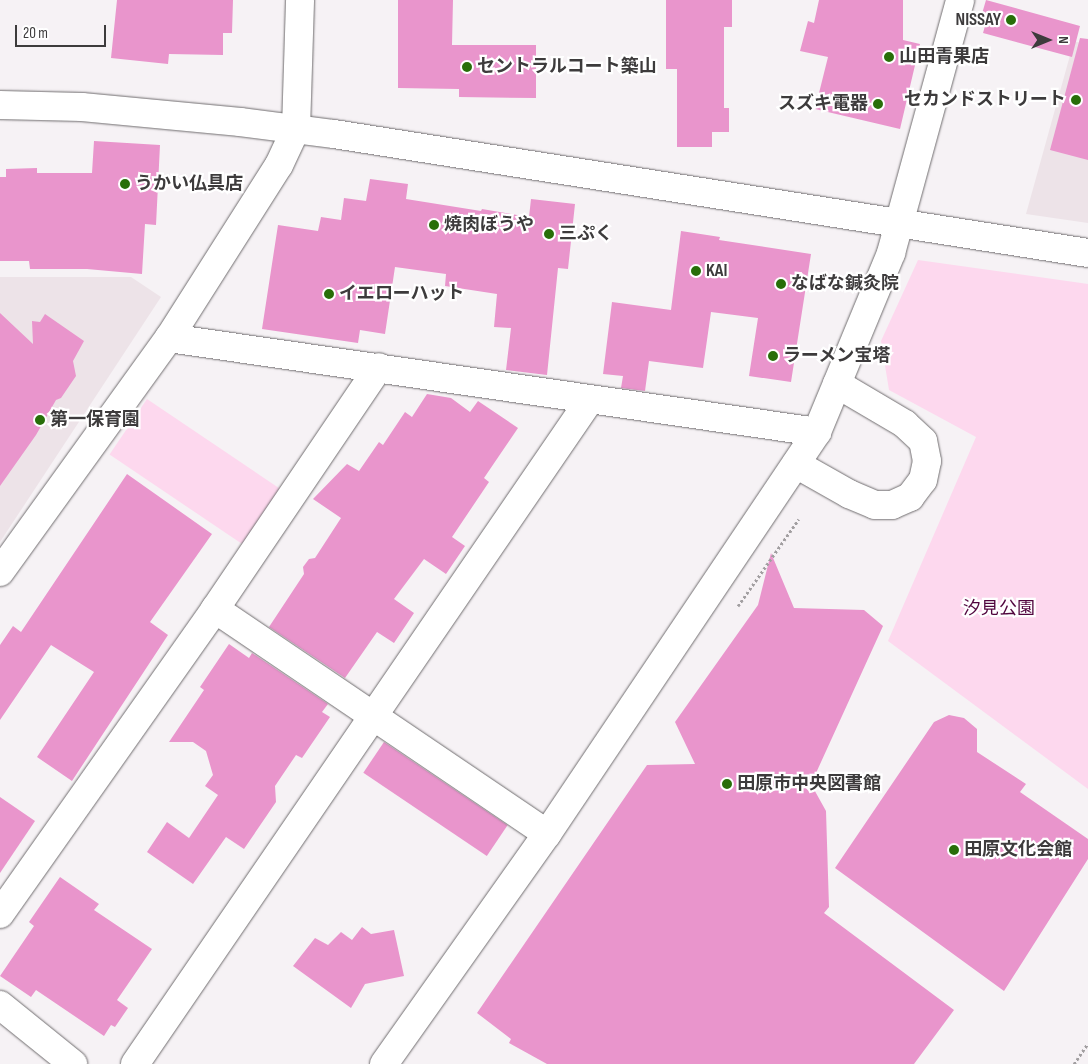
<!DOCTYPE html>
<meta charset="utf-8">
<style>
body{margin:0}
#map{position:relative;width:1088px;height:1064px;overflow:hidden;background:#f6f2f5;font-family:"Sofia Sans Condensed","Noto Sans JP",sans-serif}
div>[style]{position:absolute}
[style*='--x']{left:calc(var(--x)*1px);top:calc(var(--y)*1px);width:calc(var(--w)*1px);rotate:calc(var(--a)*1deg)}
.built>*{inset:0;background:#ede3e8}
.green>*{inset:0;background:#fdd8ee;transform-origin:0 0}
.building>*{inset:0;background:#e995cc;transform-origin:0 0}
.path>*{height:3px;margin-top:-1.5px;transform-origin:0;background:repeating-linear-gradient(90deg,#a29fa1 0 2.5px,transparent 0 5px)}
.roads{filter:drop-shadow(0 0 1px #706d6f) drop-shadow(0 0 1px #706d6f)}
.minor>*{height:28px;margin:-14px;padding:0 14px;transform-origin:14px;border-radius:14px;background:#fff}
.dots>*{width:14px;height:14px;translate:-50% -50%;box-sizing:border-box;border:2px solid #fff;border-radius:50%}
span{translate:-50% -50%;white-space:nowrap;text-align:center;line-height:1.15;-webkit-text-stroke:4.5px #fff;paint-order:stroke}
.poi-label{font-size:18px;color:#3d3b3c;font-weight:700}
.right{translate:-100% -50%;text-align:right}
.left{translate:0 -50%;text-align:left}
.park-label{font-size:18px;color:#51053e}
.north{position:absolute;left:1023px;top:15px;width:50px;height:50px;-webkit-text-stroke:4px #fff;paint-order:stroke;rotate:90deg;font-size:14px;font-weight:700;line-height:20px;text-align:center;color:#3d3b3c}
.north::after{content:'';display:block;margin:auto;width:18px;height:22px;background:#3d3b3c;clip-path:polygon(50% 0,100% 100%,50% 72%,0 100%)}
.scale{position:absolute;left:15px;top:25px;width:91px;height:22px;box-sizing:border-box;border:2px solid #3d3b3c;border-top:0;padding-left:6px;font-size:15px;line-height:18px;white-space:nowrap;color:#3d3b3c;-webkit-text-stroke:4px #fff;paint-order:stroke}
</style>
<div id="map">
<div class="built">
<i style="clip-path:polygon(1074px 41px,1088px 45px,1088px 223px,1026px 214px)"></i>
<i style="clip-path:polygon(0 277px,131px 277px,161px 297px,0 542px)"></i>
</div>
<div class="green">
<i style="clip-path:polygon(918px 260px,1088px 284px,1088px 789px,888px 641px,976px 437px,889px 390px,881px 341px)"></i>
<i style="left:147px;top:399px;width:164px;height:67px;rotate:34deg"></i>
</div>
<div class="building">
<i style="clip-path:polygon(117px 0,233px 0,232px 33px,223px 33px,223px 55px,169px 54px,168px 64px,111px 58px)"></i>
<i style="clip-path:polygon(398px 0,453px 0,452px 45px,536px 45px,536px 98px,459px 97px,459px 89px,398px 88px)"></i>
<i style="clip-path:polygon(666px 0,732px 0,732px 27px,724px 27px,724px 108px,729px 108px,729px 132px,712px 132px,712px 147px,677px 147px,677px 69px,666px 69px)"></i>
<i style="clip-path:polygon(819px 0,903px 0,903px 40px,920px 44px,900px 129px,815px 109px,828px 57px,800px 51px,808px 21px,814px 23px)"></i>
<i style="clip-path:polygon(986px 0,1080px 26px,1072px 57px,983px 33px,985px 26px,979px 24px)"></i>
<i style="clip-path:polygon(1080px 38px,1088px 39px,1088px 160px,1050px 150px)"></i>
<i style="clip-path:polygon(94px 141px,160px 145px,156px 225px,145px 224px,142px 274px,87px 269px,30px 269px,29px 261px,0 261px,0 177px,6px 177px,6px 169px,37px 168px,37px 173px,92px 173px)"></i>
<i style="clip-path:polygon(370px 179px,408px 184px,406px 199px,481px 211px,482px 209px,529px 217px,531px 199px,575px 204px,568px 269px,558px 268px,547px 375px,506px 370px,511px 328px,494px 327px,497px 294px,445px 286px,446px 274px,395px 267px,385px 334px,360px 330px,358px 343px,262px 329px,278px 225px,318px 231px,321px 217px,341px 220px,344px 198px,366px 201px)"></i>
<i style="clip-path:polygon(681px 231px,720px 237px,719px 240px,811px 254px,791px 382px,749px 376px,758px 318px,711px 312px,703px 368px,649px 361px,645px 391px,621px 388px,623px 376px,603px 374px,612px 302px,671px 310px)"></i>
<i style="clip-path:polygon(0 313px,33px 344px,32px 321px,40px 322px,45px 314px,84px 341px,73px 361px,76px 376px,61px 398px,56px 400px,36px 435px,0 486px)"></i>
<i style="clip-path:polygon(427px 394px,451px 398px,470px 412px,478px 401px,518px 428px,484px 478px,489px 482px,452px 537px,465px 546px,446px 574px,424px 559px,394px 599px,414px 613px,394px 643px,377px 632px,345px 678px,269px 627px,304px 574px,303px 567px,309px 559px,315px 558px,341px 518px,313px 499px,347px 464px,359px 471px,379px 442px,383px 445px,405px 412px,412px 417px)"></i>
<i style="clip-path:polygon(127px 474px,212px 534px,150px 622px,168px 635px,72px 781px,37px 757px,94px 672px,51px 645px,0 720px,0 645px,13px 626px,21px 632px)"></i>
<i style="clip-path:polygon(771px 553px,794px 608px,864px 610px,883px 626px,811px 784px,826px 811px,829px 907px,824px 913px,954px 1010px,914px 1064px,547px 1064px,509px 1043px,511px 1039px,477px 1013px,647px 765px,695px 764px,675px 722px,758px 605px)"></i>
<i style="clip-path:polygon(229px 644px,249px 658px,252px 653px,328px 704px,322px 712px,330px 717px,302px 758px,296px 755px,275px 786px,276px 802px,244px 849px,226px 837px,193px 884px,147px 852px,167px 822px,189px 838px,218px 795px,205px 786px,213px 775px,206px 751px,193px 742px,169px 742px,204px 690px,200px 687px)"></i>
<i style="clip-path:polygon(949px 715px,964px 718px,977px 729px,977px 752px,1026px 784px,1020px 792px,1088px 839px,1088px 859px,1004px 991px,835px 868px,934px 722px)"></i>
<i style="left:384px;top:742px;width:149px;height:37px;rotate:34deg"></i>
<i style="clip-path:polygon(0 797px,35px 821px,0 873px)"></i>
<i style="clip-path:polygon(60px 877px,99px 904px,94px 910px,152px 949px,117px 1000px,128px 1008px,115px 1027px,111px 1025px,104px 1036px,36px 990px,31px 997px,0 976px,34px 926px,29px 922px)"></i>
<i style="clip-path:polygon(362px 927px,371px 934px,394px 930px,404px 976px,365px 984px,351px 1008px,293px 966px,315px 938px,328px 945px,341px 932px,352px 940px)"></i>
</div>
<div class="path">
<i style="--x:738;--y:606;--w:106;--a:-55"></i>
<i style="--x:1074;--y:1064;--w:25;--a:-56"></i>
</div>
<div class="roads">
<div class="minor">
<i style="--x:0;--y:105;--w:82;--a:1.4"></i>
<i style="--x:82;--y:107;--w:159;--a:5.4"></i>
<i style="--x:240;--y:122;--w:95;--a:7.3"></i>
<i style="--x:334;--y:134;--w:763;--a:8.97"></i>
<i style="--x:169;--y:338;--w:655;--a:8.25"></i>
<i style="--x:796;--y:464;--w:61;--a:29.5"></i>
<i style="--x:849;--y:494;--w:28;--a:23"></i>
<i style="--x:875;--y:505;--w:17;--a:0"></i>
<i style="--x:892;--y:505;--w:20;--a:-24"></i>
<i style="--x:910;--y:497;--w:21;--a:-53"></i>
<i style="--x:923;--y:480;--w:19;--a:-78"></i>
<i style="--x:927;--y:461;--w:20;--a:-101"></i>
<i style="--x:923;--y:441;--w:25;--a:-137"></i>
<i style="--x:905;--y:424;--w:79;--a:-149.5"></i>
<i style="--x:0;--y:572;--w:289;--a:-54.2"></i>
<i style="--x:169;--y:338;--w:205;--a:-57.6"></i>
<i style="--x:279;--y:165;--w:40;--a:-65"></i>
<i style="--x:296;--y:129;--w:129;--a:-88.2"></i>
<i style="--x:215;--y:609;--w:401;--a:34.1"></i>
<i style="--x:0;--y:914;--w:373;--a:-54.8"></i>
<i style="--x:215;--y:609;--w:292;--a:-55.9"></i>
<i style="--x:0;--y:1005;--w:94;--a:38.9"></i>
<i style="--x:135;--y:1064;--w:804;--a:-55.6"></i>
<i style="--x:384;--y:1064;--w:282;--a:-54.7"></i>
<i style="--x:547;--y:834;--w:484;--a:-56.1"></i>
<i style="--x:817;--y:432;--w:194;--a:-67.5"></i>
<i style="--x:891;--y:253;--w:262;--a:-74.7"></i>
</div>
</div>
<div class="dots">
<i style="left:1011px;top:20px;background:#286e09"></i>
<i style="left:889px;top:57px;background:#286e09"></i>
<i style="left:467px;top:67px;background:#286e09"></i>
<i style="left:1076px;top:100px;background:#286e09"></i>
<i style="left:878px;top:104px;background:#286e09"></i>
<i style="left:125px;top:184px;background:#286e09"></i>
<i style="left:434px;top:225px;background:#286e09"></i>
<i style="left:549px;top:234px;background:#286e09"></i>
<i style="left:696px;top:271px;background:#286e09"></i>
<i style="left:781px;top:284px;background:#286e09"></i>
<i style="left:329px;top:294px;background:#286e09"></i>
<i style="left:773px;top:356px;background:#286e09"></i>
<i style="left:40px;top:420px;background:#286e09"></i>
<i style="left:727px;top:784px;background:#286e09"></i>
<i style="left:954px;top:850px;background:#286e09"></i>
</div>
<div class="poi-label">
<span class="right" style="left:1001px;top:20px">NISSAY</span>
<span class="left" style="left:899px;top:57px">山田青果店</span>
<span class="left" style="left:477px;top:67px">セントラルコート築山</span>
<span class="right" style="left:1066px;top:100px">セカンドストリート</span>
<span class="right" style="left:868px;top:104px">スズキ電器</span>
<span class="left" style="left:135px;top:184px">うかい仏具店</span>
<span class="left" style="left:444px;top:225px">焼肉ぼうや</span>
<span class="left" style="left:559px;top:234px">三ぷく</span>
<span class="left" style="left:706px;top:271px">KAI</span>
<span class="left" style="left:791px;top:284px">なばな鍼灸院</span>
<span class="left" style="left:339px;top:294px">イエローハット</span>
<span class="left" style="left:783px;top:356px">ラーメン宝塔</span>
<span class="left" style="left:50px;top:420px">第一保育園</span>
<span class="left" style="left:737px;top:784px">田原市中央図書館</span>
<span class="left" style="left:964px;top:850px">田原文化会館</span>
</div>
<div class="park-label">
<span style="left:999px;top:609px">汐見公園</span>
</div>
<div class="north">N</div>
<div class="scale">20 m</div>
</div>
